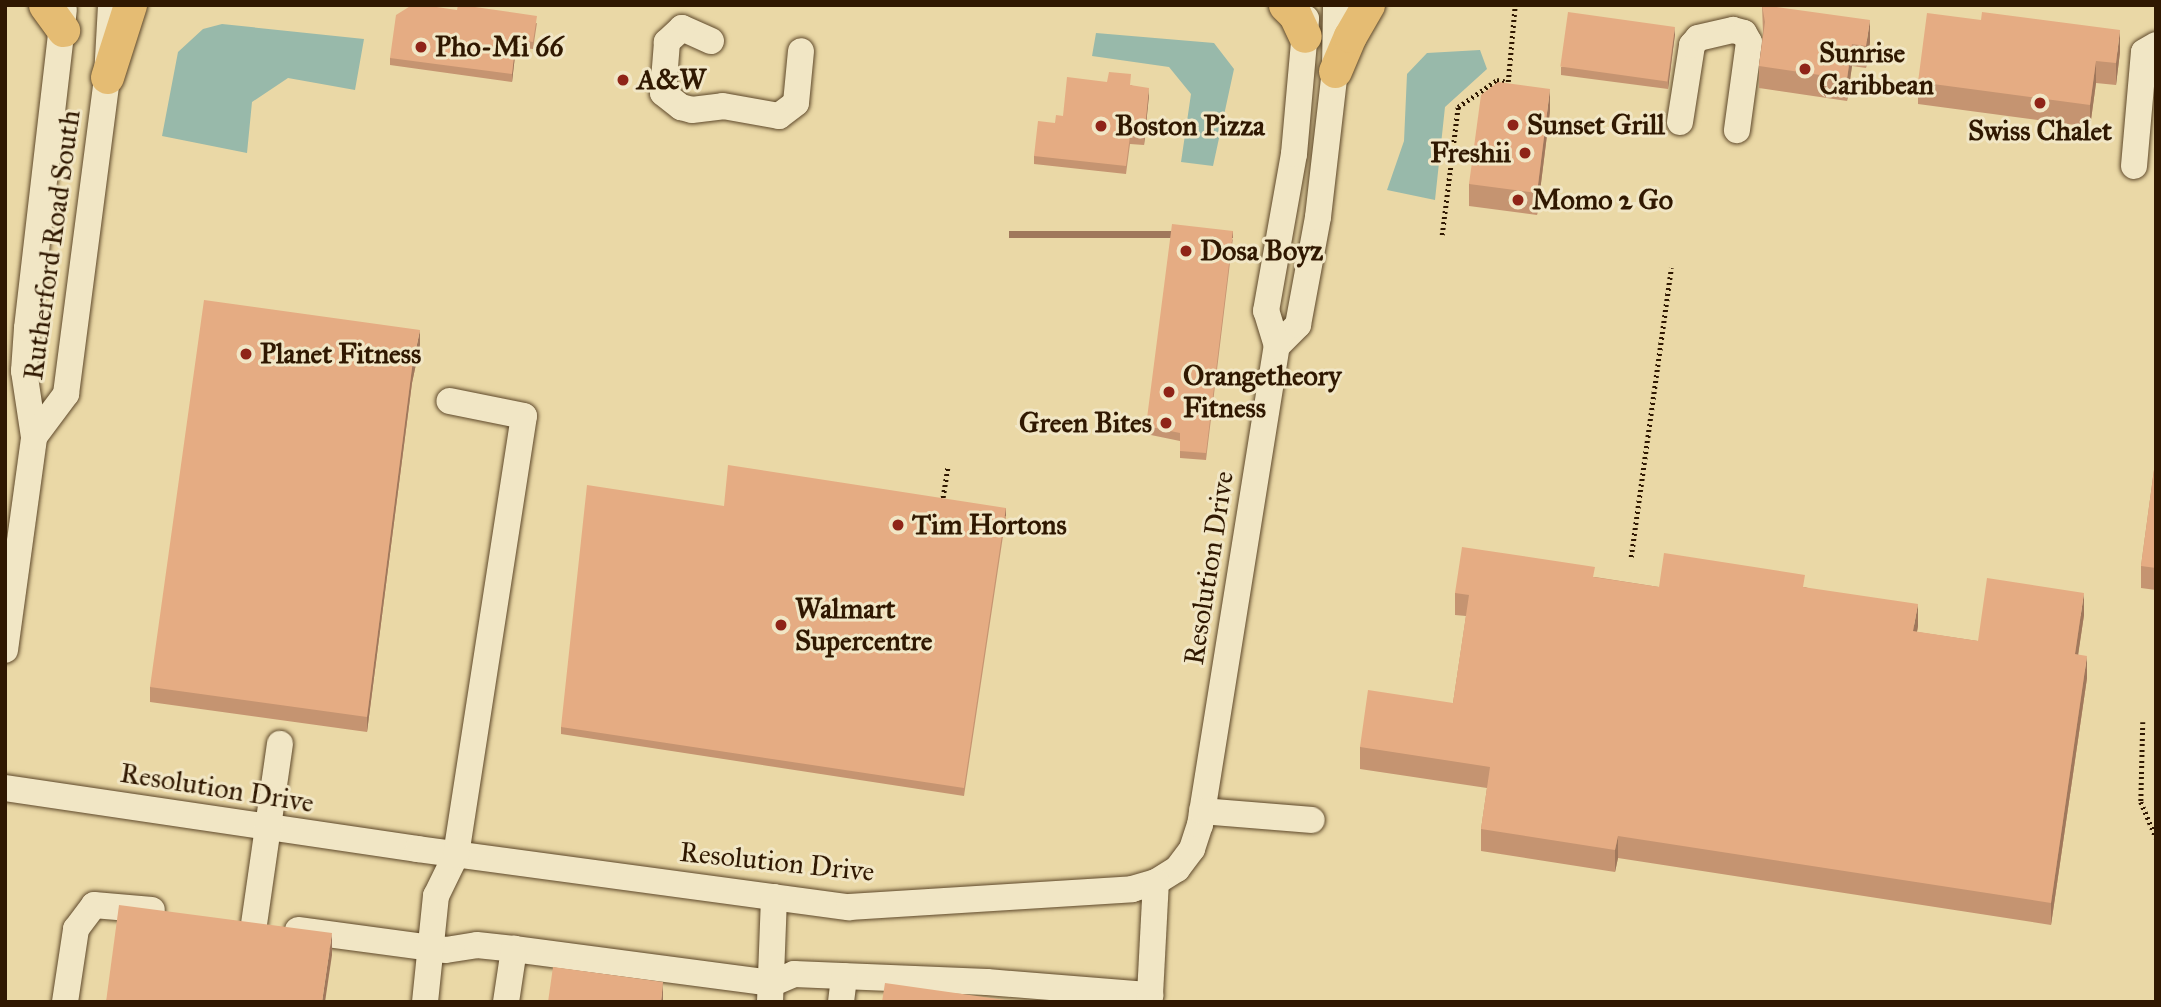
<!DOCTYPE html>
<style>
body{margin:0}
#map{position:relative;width:2161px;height:1007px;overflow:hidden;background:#ead8a6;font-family:"IM FELL Great Primer",serif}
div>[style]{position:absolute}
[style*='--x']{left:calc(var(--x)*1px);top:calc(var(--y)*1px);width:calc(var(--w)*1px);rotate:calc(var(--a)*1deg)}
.water>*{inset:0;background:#98b9aa}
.path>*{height:4.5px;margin-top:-2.25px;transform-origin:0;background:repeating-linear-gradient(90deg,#301801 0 2px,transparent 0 5.5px)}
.roads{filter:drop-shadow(0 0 2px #5e482a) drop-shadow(0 0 2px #5e482a)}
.minor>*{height:26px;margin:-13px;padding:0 13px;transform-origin:13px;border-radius:13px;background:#f1e6c5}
.major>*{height:33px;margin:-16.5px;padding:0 16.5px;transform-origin:16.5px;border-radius:16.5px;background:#e5bc73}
.wall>*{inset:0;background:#c59471}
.shaded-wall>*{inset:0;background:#a0785c;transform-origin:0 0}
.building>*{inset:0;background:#e5ac83;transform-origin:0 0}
.dots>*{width:19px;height:19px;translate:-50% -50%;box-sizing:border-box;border:4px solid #f1e6c5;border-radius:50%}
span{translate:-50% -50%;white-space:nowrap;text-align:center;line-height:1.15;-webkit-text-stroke:6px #f1e6c5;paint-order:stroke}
.poi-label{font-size:28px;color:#301801;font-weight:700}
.left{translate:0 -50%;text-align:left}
.right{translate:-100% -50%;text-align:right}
.street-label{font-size:28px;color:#301801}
.frame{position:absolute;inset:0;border:7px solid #301801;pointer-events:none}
</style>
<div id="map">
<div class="water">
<i style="clip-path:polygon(222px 24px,364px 39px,355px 90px,288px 78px,252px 102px,247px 153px,162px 136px,178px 52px,203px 29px)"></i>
<i style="clip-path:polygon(1096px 33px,1214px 43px,1234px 69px,1213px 166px,1181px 162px,1191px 94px,1169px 67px,1092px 56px)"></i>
<i style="clip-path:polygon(1480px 50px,1487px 69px,1445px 107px,1435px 200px,1387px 190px,1404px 141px,1407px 74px,1427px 53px)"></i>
</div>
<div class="path">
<i style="--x:1442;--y:235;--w:129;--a:-82.9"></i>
<i style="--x:1458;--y:107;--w:47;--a:-34.7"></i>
<i style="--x:1497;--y:80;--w:11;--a:10"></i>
<i style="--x:1508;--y:82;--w:77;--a:-84.8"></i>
<i style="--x:942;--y:503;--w:37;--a:-81"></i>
<i style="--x:1631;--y:557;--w:292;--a:-82.1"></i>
<i style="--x:2143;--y:722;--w:80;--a:91.4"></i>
<i style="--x:2141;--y:802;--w:39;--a:67"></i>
</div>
<div class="roads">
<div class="minor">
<i style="--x:711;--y:41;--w:32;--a:-156"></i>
<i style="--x:682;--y:28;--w:21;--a:137"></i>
<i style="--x:667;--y:42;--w:51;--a:94.5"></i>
<i style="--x:663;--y:93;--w:23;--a:38"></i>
<i style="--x:681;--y:107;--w:11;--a:15"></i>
<i style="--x:692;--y:110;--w:31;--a:-7"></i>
<i style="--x:723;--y:106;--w:57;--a:10.1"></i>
<i style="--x:779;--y:116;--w:21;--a:-37"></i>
<i style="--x:796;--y:103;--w:52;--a:-84.5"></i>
<i style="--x:1680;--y:122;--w:78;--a:-81.1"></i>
<i style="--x:1692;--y:45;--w:9;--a:-49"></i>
<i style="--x:1698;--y:38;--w:36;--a:-13"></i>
<i style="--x:1733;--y:30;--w:11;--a:15"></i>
<i style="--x:1744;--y:33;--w:10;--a:61"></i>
<i style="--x:1749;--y:42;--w:89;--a:97.8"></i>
<i style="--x:2134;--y:166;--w:114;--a:-85"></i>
<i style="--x:2144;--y:52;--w:14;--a:-30"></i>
<i style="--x:1277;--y:346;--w:30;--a:-45"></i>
<i style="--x:1298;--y:325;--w:110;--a:-79.5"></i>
<i style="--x:1318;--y:217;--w:147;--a:-83.4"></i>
<i style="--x:1335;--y:71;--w:66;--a:-89.1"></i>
<i style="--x:34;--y:437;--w:67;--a:-98.6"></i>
<i style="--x:24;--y:371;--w:43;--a:-86"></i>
<i style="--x:27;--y:328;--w:320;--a:-83.4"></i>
<i style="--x:5;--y:650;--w:215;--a:-82.2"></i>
<i style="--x:34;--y:437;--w:54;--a:-53.3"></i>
<i style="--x:66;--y:394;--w:320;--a:-82.6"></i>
<i style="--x:107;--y:77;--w:72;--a:-86.8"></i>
<i style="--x:5;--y:788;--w:417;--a:8.4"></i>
<i style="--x:418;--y:849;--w:435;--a:7.7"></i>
<i style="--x:849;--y:907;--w:284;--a:-3.6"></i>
<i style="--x:1132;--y:889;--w:25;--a:-16"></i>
<i style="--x:1156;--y:882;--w:25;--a:-32"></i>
<i style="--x:1177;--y:869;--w:25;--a:-53"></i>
<i style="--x:1192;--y:849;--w:25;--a:-72"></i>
<i style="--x:1200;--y:825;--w:485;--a:-80.9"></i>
<i style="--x:1277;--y:346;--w:37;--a:-107"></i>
<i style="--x:1266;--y:311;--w:159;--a:-79.9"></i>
<i style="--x:1294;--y:154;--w:136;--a:-84.9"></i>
<i style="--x:1202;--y:811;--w:110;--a:4.7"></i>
<i style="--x:254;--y:924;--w:182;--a:-81.8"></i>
<i style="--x:298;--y:930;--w:149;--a:7.7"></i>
<i style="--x:446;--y:950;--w:31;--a:-9"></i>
<i style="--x:477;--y:945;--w:37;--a:6"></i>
<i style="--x:514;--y:949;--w:261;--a:7.5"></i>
<i style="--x:773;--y:983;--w:23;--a:-23"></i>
<i style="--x:794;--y:974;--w:193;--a:2.4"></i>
<i style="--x:987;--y:982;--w:164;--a:4.6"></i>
<i style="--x:1150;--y:995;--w:113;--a:-87"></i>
<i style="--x:65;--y:1002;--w:74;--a:-81.4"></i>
<i style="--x:76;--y:929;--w:30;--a:-53"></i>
<i style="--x:94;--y:905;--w:58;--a:4.9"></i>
<i style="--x:425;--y:1002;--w:107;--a:-84.1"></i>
<i style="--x:436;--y:896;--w:46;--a:-64"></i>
<i style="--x:456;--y:855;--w:444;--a:-81.2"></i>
<i style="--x:524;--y:416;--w:76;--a:-168.7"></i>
<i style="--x:506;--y:1002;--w:54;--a:-81.4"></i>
<i style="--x:770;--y:1002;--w:105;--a:-87.8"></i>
<i style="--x:841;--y:1002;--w:26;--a:-83"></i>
</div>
<div class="major">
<i style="--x:45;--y:5;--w:31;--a:54"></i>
<i style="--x:1285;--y:5;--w:14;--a:45"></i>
<i style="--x:1295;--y:15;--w:23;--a:65"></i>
<i style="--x:1335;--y:71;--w:38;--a:-67"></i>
<i style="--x:1350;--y:36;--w:36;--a:-60"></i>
<i style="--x:107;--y:77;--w:76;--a:-72.3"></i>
</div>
</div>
<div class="wall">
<i style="clip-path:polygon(1762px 5px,1870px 42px,1866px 68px,1852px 66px,1847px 101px,1759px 88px,1759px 66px,1763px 33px)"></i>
<i style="clip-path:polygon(537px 23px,533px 49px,516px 47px,512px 82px,390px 65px,390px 58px)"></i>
<i style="clip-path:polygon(1675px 34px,1668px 89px,1561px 75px,1561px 67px)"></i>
<i style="clip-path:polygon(2120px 52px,2116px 85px,2096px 83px,2090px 127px,1918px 104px,1918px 82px)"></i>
<i style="clip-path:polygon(1131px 85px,1149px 95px,1144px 145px,1130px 144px,1126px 174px,1034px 164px,1034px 156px,1055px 123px,1063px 116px)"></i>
<i style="clip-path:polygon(1550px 111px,1537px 215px,1469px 206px,1469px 184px)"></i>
<i style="clip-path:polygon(1233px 238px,1206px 460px,1180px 458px,1180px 441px,1146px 434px,1146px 426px)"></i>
<i style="clip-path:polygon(420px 345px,412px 383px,367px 732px,150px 702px,150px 687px)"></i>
<i style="clip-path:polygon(2156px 455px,2156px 590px,2141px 588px,2141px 566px)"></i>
<i style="clip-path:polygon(724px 506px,1006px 516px,964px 796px,561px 734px,561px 727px)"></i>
<i style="clip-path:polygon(1595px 577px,1659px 587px,1805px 587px,1918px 626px,1917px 632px,1978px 641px,2084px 615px,2078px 654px,2087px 678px,2051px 925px,1618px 858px,1615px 872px,1481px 851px,1481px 829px,1487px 788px,1360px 769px,1360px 747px,1453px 703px,1466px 616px,1455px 615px,1455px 593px)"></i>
</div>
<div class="shaded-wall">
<i style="clip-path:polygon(1870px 20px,1870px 42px,1866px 68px,1866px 46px)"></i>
<i style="clip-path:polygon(1675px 27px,1675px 34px,1668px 89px,1668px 82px)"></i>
<i style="clip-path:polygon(2120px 30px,2120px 52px,2116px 85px,2116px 63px)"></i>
<i style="clip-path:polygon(516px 39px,516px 47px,512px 82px,512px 74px)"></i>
<i style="clip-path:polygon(1852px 44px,1852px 66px,1847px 101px,1847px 79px)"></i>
<i style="clip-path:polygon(2096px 61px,2096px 83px,2090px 127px,2090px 105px)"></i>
<i style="clip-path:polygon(1149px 88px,1149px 95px,1144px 145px,1144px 138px)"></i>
<i style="clip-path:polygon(1550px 89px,1550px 111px,1537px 215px,1537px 193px)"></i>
<i style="left:1233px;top:231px;width:7px;height:224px;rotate:90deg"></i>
<i style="clip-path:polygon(420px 330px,420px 345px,412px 383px,367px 732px,367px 717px,412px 368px)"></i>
<i style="left:1006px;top:508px;width:8px;height:283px;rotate:90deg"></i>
<i style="clip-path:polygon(2084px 593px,2084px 615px,2075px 676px,2075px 654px)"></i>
<i style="clip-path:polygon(1918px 604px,1918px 626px,1913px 653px,1913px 631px)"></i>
<i style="clip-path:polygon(2087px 656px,2087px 678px,2051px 925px,2051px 903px)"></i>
<i style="clip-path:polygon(1618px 836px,1618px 858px,1615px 872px,1615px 850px)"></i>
<i style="clip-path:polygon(332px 933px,332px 955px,325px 1002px,322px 1002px)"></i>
<i style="clip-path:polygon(663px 982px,663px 1002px,661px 1002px)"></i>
</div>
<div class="building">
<i style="clip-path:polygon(412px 5px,423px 5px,457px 10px,458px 5px,461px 5px,537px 16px,533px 42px,516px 39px,512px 74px,390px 58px,396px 15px)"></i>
<i style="clip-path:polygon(1762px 5px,1870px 20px,1866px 46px,1852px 44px,1847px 79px,1759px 66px,1765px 22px)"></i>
<i style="left:1568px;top:12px;width:108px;height:55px;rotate:8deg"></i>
<i style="clip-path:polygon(1982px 12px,2120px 30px,2116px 63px,2096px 61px,2090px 105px,1918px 82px,1927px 13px,1981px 20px)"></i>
<i style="clip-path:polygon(1109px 72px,1131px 74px,1130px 85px,1149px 88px,1144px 138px,1130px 136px,1126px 166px,1034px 156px,1038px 121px,1055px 123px,1056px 115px,1063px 116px,1067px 77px,1107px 82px)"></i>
<i style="clip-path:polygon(1498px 82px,1550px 89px,1537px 193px,1469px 184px,1481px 95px)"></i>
<i style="clip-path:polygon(1172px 224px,1233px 231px,1206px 453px,1180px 451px,1180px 433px,1146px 426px)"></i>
<i style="clip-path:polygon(204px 300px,420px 330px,412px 368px,367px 717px,150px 687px)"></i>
<i style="clip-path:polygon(2156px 455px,2156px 568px,2141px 566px)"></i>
<i style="clip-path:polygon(728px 465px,1006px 508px,964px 788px,561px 727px,587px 485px,724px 506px)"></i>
<i style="clip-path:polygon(1462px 547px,1595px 567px,1593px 577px,1659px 587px,1664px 553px,1805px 575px,1803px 587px,1918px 604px,1913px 631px,1978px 641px,1987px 578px,2084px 593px,2075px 654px,2087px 656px,2051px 903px,1618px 836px,1615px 850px,1481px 829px,1490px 767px,1360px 747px,1368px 690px,1453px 703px,1469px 595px,1455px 593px)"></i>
<i style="clip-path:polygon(119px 905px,332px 933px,322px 1002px,106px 1002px)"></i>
<i style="clip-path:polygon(553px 967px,663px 982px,661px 1002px,548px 1002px)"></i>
<i style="clip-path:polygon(885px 983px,1019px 1002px,882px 1002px)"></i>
</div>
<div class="dots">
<i style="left:421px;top:47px;background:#8f2418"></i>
<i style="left:1805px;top:69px;background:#8f2418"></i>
<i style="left:623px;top:80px;background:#8f2418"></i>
<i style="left:2040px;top:103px;background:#8f2418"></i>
<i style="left:1513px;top:125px;background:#8f2418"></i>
<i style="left:1101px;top:126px;background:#8f2418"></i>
<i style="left:1525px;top:153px;background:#8f2418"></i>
<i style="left:1518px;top:200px;background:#8f2418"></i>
<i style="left:1186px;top:251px;background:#8f2418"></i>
<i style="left:246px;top:354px;background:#8f2418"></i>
<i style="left:1169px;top:392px;background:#8f2418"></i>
<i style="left:1166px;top:423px;background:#8f2418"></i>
<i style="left:898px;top:525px;background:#8f2418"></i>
<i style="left:781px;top:625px;background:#8f2418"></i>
</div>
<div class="poi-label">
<span class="left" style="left:435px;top:47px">Pho-Mi 66</span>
<span class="left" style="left:1819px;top:69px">Sunrise<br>Caribbean</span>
<span class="left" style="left:637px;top:80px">A&amp;W</span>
<span class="left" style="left:1527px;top:125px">Sunset Grill</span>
<span class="left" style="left:1115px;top:126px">Boston Pizza</span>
<span style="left:2040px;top:131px">Swiss Chalet</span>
<span class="right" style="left:1511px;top:153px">Freshii</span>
<span class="left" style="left:1532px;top:200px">Momo 2 Go</span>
<span class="left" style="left:1200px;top:251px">Dosa Boyz</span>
<span class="left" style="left:260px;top:354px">Planet Fitness</span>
<span class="left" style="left:1183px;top:392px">Orangetheory<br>Fitness</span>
<span class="right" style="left:1152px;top:423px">Green Bites</span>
<span class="left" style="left:912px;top:525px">Tim Hortons</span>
<span class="left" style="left:795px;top:625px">Walmart<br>Supercentre</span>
</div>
<div class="street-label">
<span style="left:52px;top:245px;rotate:-82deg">Rutherford Road South</span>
<span style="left:1209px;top:568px;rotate:-81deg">Resolution Drive</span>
<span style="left:217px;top:788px;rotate:9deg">Resolution Drive</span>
<span style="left:777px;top:862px;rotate:6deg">Resolution Drive</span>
</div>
<div class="frame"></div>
</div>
